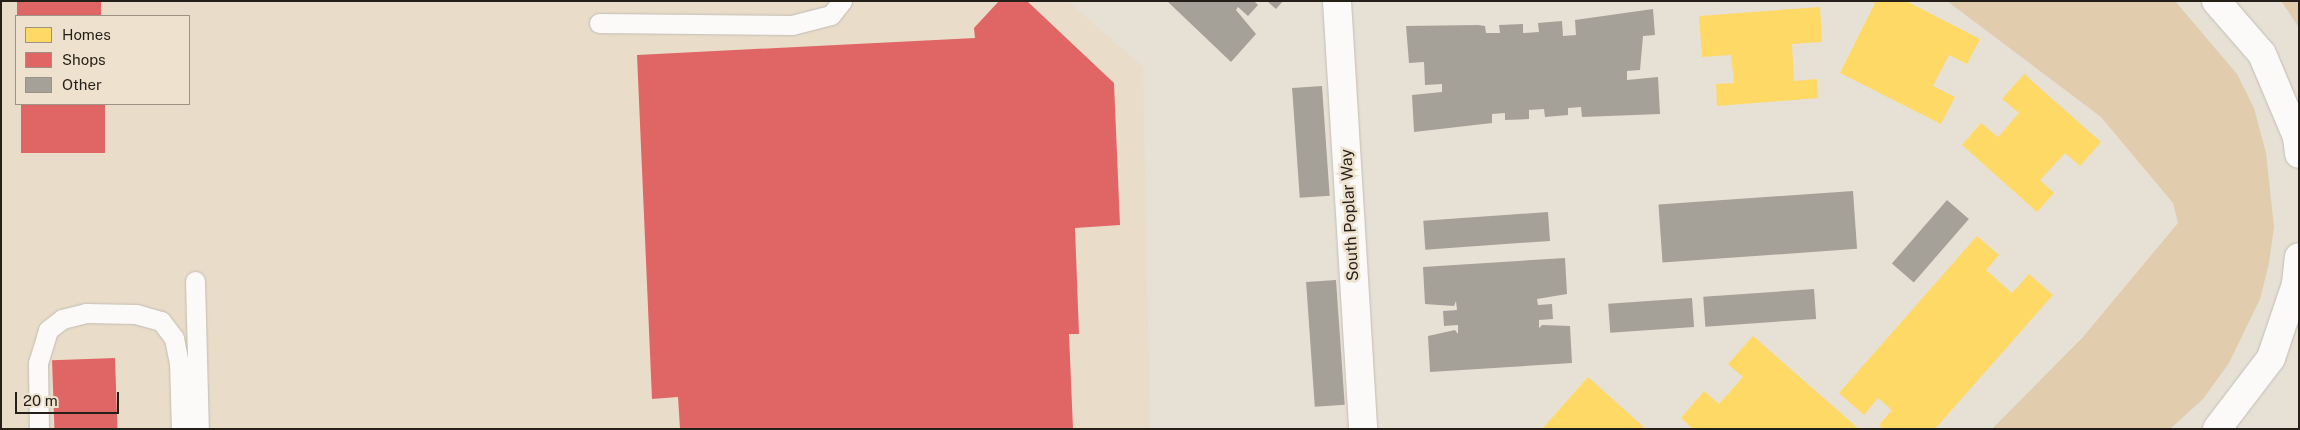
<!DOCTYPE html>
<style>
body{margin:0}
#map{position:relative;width:2300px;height:430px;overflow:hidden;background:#e7e0d5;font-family:"Public Sans",sans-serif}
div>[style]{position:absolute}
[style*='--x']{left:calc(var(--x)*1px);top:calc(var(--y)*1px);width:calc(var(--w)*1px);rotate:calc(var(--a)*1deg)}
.built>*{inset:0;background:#e9ddc9}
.green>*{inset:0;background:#e1ccad}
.homes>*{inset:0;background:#ffd966}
.shops>*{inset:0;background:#e06666;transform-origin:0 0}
.building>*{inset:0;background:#a6a198;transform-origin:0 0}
.roads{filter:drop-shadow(0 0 1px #c3bdb5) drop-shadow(0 0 1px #c3bdb5)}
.lane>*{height:19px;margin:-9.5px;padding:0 9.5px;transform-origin:9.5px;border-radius:9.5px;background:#fbfaf9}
.street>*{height:28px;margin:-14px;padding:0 14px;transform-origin:14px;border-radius:14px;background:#fbfaf9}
span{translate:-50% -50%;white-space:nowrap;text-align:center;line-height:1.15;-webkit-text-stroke:5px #eee1ce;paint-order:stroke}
.street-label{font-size:16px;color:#241f18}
.frame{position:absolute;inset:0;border:2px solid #241f18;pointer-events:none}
.legend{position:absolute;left:15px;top:15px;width:175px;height:90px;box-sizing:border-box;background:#eee1ce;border:1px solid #9d9385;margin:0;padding:6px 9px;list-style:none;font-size:15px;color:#241f18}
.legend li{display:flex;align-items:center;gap:10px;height:25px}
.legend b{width:25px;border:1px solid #9d9385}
.scale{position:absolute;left:15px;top:392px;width:104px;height:22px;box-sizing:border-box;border:2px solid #241f18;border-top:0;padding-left:6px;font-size:15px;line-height:18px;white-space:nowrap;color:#241f18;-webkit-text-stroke:4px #eee1ce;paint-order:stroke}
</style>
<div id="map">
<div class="built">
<i style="clip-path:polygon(evenodd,1px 1px,1068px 1px,1143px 67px,1150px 429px,1px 429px,1px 1px,16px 16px,189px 16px,189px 104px,16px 104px,16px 16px)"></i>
</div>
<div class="green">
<i style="clip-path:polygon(1947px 1px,2175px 1px,2237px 74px,2254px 108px,2266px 153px,2274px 227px,2269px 263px,2260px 299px,2229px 363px,2203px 399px,2170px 429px,1992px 429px,2083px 337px,2178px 223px,2173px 203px,2101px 117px)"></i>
<i style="clip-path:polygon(2281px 1px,2299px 1px,2299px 28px,2284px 5px)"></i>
</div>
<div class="homes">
<i style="clip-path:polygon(1876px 1px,1906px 1px,1980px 39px,1967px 64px,1949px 55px,1933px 86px,1955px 97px,1941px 124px,1840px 73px)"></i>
<i style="clip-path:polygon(1820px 7px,1822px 42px,1792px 44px,1794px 81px,1817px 79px,1818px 98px,1717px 106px,1716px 84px,1734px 83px,1731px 55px,1702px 57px,1699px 16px)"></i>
<i style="clip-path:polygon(2024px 74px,2101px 142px,2080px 166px,2065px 153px,2040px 180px,2054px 193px,2037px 212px,1962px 145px,1981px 123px,1998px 137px,2019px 113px,2002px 99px)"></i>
<i style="clip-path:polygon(1977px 236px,1999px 255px,1986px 270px,2012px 293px,2029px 274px,2053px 295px,1935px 429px,1883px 429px,1879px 425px,1892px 410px,1878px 398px,1864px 415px,1839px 393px)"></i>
<i style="clip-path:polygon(1753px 336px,1859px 429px,1693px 429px,1681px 418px,1704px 391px,1719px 404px,1743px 377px,1728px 364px)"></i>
<i style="clip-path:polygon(1588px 377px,1646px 429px,1542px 429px)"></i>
</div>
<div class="shops">
<i style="left:17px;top:1px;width:84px;height:15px"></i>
<i style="clip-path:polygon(999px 1px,1027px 1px,1114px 83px,1120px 225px,1075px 228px,1079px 334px,1069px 334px,1073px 429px,680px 429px,678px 397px,652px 399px,637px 55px,975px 38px,974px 28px)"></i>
<i style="left:21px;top:104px;width:84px;height:49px"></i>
<i style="left:115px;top:358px;width:71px;height:63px;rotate:88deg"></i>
</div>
<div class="building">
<i style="clip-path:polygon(1167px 1px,1254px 1px,1258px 5px,1248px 16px,1238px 7px,1236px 10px,1256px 34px,1231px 62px)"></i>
<i style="clip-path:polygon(1267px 1px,1283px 1px,1276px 9px)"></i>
<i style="clip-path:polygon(1653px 9px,1655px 35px,1643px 36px,1640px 70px,1627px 71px,1627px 80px,1658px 77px,1660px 114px,1582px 117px,1581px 107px,1568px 108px,1568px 115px,1545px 117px,1544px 109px,1529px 110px,1529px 119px,1505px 120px,1505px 113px,1492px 114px,1492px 123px,1414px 132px,1412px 95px,1442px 92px,1442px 84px,1425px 85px,1424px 62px,1409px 63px,1406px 26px,1478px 25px,1485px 26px,1486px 33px,1500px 33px,1499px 25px,1523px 24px,1523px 33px,1539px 32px,1538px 23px,1562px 21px,1563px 36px,1576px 35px,1575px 20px)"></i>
<i style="left:1322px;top:86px;width:110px;height:30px;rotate:86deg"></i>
<i style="left:1853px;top:191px;width:58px;height:195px;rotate:86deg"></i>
<i style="left:1947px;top:200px;width:29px;height:84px;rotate:41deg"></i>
<i style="left:1548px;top:212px;width:29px;height:125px;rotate:86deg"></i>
<i style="clip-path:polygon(1565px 258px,1567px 294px,1537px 299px,1538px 305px,1552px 304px,1553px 319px,1539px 320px,1539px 328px,1542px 325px,1570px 326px,1572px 363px,1430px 372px,1428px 336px,1455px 330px,1458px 334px,1458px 325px,1444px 326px,1443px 311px,1457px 310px,1456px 301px,1454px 306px,1425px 304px,1423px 267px)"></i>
<i style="left:1336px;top:280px;width:125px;height:30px;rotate:86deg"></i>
<i style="left:1814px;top:289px;width:30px;height:111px;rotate:86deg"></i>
<i style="left:1692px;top:298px;width:29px;height:84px;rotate:86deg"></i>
</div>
<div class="roads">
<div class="lane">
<i style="--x:599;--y:23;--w:193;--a:0.6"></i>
<i style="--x:792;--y:25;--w:40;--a:-14.4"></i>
<i style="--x:831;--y:15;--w:18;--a:-52"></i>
<i style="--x:195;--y:281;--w:148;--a:88.5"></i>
<i style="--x:39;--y:429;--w:66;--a:-90.9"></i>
<i style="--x:38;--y:363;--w:34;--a:-73"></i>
<i style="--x:48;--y:330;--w:18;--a:-38"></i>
<i style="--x:62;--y:319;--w:25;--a:-14"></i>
<i style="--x:86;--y:313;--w:50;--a:1.1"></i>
<i style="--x:136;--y:314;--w:26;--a:16"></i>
<i style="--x:161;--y:321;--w:21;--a:53"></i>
<i style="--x:174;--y:338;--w:25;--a:79"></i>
<i style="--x:179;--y:363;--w:66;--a:88.3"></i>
</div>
<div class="street">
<i style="--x:1337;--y:1;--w:429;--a:86.5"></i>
<i style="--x:2216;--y:1;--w:70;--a:49"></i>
<i style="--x:2262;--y:54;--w:90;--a:67.1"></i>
<i style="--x:2297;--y:137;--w:17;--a:83"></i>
<i style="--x:2217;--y:429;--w:89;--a:-52.7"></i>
<i style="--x:2271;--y:358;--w:78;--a:-71.3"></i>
<i style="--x:2296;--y:284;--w:27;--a:-84"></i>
</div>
</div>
<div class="street-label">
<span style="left:1350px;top:215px;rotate:-93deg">South Poplar Way</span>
</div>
<div class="frame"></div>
<ul class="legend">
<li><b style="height:14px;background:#ffd966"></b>Homes</li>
<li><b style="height:14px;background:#e06666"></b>Shops</li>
<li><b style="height:14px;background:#a6a198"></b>Other</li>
</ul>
<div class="scale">20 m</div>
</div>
